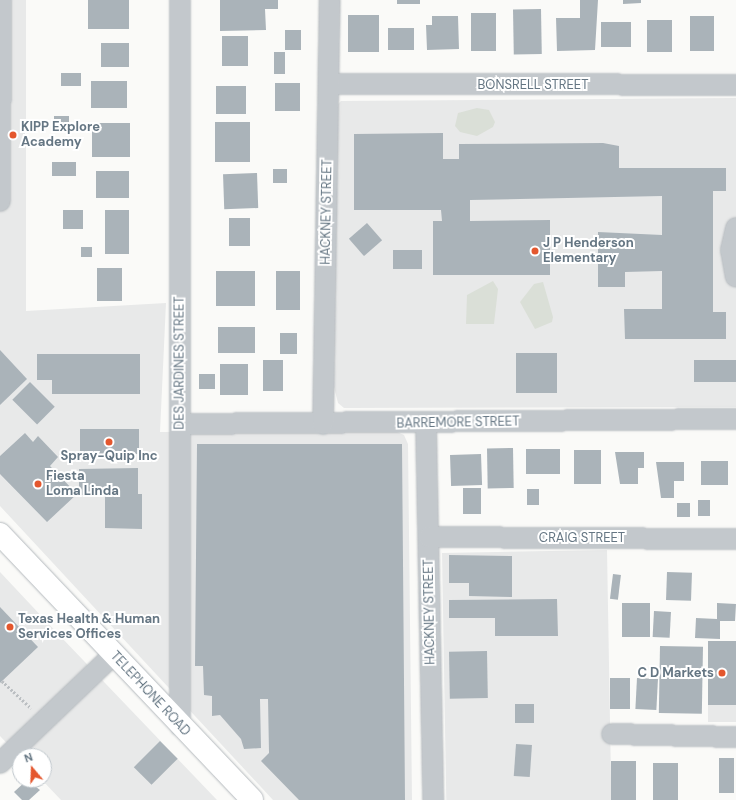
<!DOCTYPE html>
<style>
body{margin:0}
#map{position:relative;width:736px;height:800px;overflow:hidden;background:#fafaf8;font-family:"DM Sans",sans-serif}
div>[style]{position:absolute}
[style*='--x']{left:calc(var(--x)*1px);top:calc(var(--y)*1px);width:calc(var(--w)*1px);rotate:calc(var(--a)*1deg)}
.built>*{inset:0;background:#e8e9e9;transform-origin:0 0}
.green>*{inset:0;background:#dadfd7}
.building>*{inset:0;background:#aab3b9;transform-origin:0 0}
.path>*{height:2.5px;margin-top:-1.25px;transform-origin:0;background:repeating-linear-gradient(90deg,#bbbfc2 0 2px,transparent 0 4px)}
.roads{filter:drop-shadow(0 0 1px #b5babe) drop-shadow(0 0 1px #b5babe)}
.minor>*{height:20px;margin:-10px;padding:0 10px;transform-origin:10px;border-radius:10px;background:#c3c8cc}
.major>*{height:22px;margin:-11px;padding:0 11px;transform-origin:11px;border-radius:11px;background:#fff}
.dots>*{width:11px;height:11px;translate:-50% -50%;box-sizing:border-box;border:2px solid #fff;border-radius:50%}
span{translate:-50% -50%;white-space:nowrap;text-align:center;line-height:1.15;-webkit-text-stroke:4px #fff;paint-order:stroke}
.street-label{font-size:13px;color:#657683}
.poi-label{font-size:13px;color:#657683;font-weight:700}
.left{translate:0 -50%;text-align:left}
.right{translate:-100% -50%;text-align:right}
.north{position:absolute;left:12px;top:748px;width:40px;height:40px;box-sizing:border-box;background:#fff;border:1px solid #c1c8cd;border-radius:50%;rotate:341deg;font-size:11px;font-weight:700;line-height:16px;text-align:center;color:#657683}
.north::after{content:'';display:block;margin:auto;width:14px;height:18px;background:#e4572e;clip-path:polygon(50% 0,100% 100%,50% 72%,0 100%)}
</style>
<div id="map">
<div class="built">
<i style="clip-path:polygon(0 0,26px 0,26px 311px,166px 303px,160px 432px,395px 431px,404px 435px,408px 444px,412px 800px,273px 800px,0 506px)"></i>
<i style="clip-path:polygon(736px 98px,736px 407px,344px 408px,338px 403px,334px 387px,335px 115px,335px 107px,341px 101px)"></i>
<i style="left:607px;top:550px;width:250px;height:165px;rotate:89deg"></i>
<i style="clip-path:polygon(0 572px,61px 637px,217px 800px,61px 800px,42px 780px,44px 756px,20px 757px,0 736px)"></i>
<i style="left:708px;top:641px;width:28px;height:81px"></i>
</div>
<div class="green">
<i style="clip-path:polygon(477px 108px,489px 110px,495px 122px,493px 127px,477px 136px,460px 132px,455px 126px,458px 113px)"></i>
<i style="clip-path:polygon(493px 281px,498px 289px,494px 324px,466px 324px,467px 295px)"></i>
<i style="clip-path:polygon(543px 282px,553px 317px,552px 322px,535px 329px,520px 302px,534px 284px)"></i>
</div>
<div class="building">
<i style="left:88px;top:0;width:41px;height:29px"></i>
<i style="clip-path:polygon(220px 0,278px 0,278px 9px,265px 9px,266px 30px,220px 31px)"></i>
<i style="left:397px;top:0;width:23px;height:4px"></i>
<i style="clip-path:polygon(580px 0,598px 0,595px 50px,557px 51px,556px 18px,580px 18px)"></i>
<i style="clip-path:polygon(623px 0,641px 0,641px 3px,623px 4px)"></i>
<i style="left:541px;top:9px;width:45px;height:28px;rotate:89deg"></i>
<i style="left:471px;top:13px;width:25px;height:38px"></i>
<i style="left:379px;top:15px;width:37px;height:31px;rotate:90deg"></i>
<i style="clip-path:polygon(432px 16px,458px 16px,459px 49px,427px 50px,426px 25px,432px 25px)"></i>
<i style="left:690px;top:16px;width:24px;height:35px"></i>
<i style="left:672px;top:20px;width:32px;height:25px;rotate:90deg"></i>
<i style="left:601px;top:22px;width:30px;height:25px"></i>
<i style="left:414px;top:28px;width:22px;height:26px;rotate:90deg"></i>
<i style="left:285px;top:30px;width:16px;height:20px"></i>
<i style="left:248px;top:36px;width:30px;height:26px;rotate:90deg"></i>
<i style="left:101px;top:43px;width:28px;height:24px"></i>
<i style="left:274px;top:52px;width:11px;height:22px"></i>
<i style="left:61px;top:73px;width:20px;height:13px"></i>
<i style="left:91px;top:81px;width:36px;height:27px"></i>
<i style="left:275px;top:83px;width:25px;height:28px"></i>
<i style="left:216px;top:86px;width:30px;height:28px"></i>
<i style="left:54px;top:116px;width:15px;height:14px"></i>
<i style="left:215px;top:122px;width:35px;height:40px"></i>
<i style="left:92px;top:123px;width:38px;height:34px"></i>
<i style="clip-path:polygon(443px 133px,443px 159px,459px 159px,459px 144px,603px 143px,619px 146px,619px 168px,726px 168px,726px 191px,713px 191px,713px 312px,726px 312px,726px 339px,625px 339px,624px 309px,662px 309px,662px 271px,625px 272px,625px 287px,598px 287px,598px 232px,662px 235px,662px 196px,470px 200px,470px 221px,550px 220px,550px 275px,433px 275px,433px 221px,442px 221px,441px 210px,354px 210px,354px 134px)"></i>
<i style="left:52px;top:162px;width:24px;height:14px"></i>
<i style="left:273px;top:169px;width:14px;height:14px"></i>
<i style="left:129px;top:171px;width:27px;height:33px;rotate:90deg"></i>
<i style="left:257px;top:173px;width:35px;height:34px;rotate:88deg"></i>
<i style="left:63px;top:210px;width:20px;height:19px"></i>
<i style="left:105px;top:210px;width:24px;height:44px"></i>
<i style="left:229px;top:218px;width:21px;height:28px"></i>
<i style="left:367px;top:223px;width:23px;height:24px;rotate:49deg"></i>
<i style="left:81px;top:247px;width:11px;height:10px"></i>
<i style="left:393px;top:250px;width:29px;height:19px"></i>
<i style="left:97px;top:268px;width:25px;height:33px"></i>
<i style="left:216px;top:271px;width:39px;height:35px"></i>
<i style="left:300px;top:271px;width:39px;height:24px;rotate:90deg"></i>
<i style="left:218px;top:327px;width:37px;height:26px"></i>
<i style="left:280px;top:333px;width:17px;height:21px"></i>
<i style="clip-path:polygon(0 350px,27px 379px,0 405px)"></i>
<i style="left:516px;top:353px;width:41px;height:40px"></i>
<i style="clip-path:polygon(37px 354px,140px 354px,140px 394px,52px 394px,52px 380px,37px 380px)"></i>
<i style="left:263px;top:360px;width:20px;height:31px"></i>
<i style="left:736px;top:360px;width:22px;height:42px;rotate:90deg"></i>
<i style="left:220px;top:364px;width:28px;height:31px"></i>
<i style="left:199px;top:374px;width:16px;height:15px"></i>
<i style="left:30px;top:382px;width:35px;height:25px;rotate:45deg"></i>
<i style="left:139px;top:429px;width:25px;height:59px;rotate:90deg"></i>
<i style="clip-path:polygon(25px 433px,33px 442px,38px 436px,58px 457px,50px 466px,77px 494px,47px 522px,0 474px,0 456px)"></i>
<i style="clip-path:polygon(197px 444px,402px 444px,405px 800px,299px 800px,261px 761px,269px 753px,268px 699px,260px 699px,261px 748px,244px 749px,241px 739px,220px 715px,212px 716px,212px 696px,204px 695px,203px 666px,195px 666px)"></i>
<i style="left:513px;top:448px;width:40px;height:26px;rotate:89deg"></i>
<i style="left:526px;top:449px;width:34px;height:25px"></i>
<i style="left:574px;top:450px;width:27px;height:34px"></i>
<i style="clip-path:polygon(615px 452px,644px 452px,644px 468px,638px 468px,638px 484px,620px 484px)"></i>
<i style="left:481px;top:454px;width:31px;height:31px;rotate:88deg"></i>
<i style="left:701px;top:461px;width:27px;height:24px"></i>
<i style="clip-path:polygon(656px 462px,684px 462px,684px 481px,674px 481px,674px 498px,661px 498px)"></i>
<i style="clip-path:polygon(138px 468px,138px 494px,142px 494px,142px 529px,105px 528px,105px 495px,79px 495px,79px 469px)"></i>
<i style="left:463px;top:488px;width:18px;height:26px"></i>
<i style="left:527px;top:489px;width:12px;height:16px"></i>
<i style="left:698px;top:500px;width:12px;height:16px"></i>
<i style="left:677px;top:503px;width:13px;height:14px"></i>
<i style="clip-path:polygon(449px 555px,512px 556px,512px 597px,469px 596px,469px 583px,449px 583px)"></i>
<i style="left:667px;top:572px;width:25px;height:28px;rotate:2deg"></i>
<i style="left:613px;top:574px;width:8px;height:25px;rotate:7deg"></i>
<i style="clip-path:polygon(557px 599px,558px 636px,495px 636px,495px 618px,449px 618px,449px 600px)"></i>
<i style="left:622px;top:603px;width:28px;height:34px"></i>
<i style="clip-path:polygon(717px 603px,736px 604px,735px 621px,720px 621px,720px 639px,695px 638px,696px 618px,717px 619px)"></i>
<i style="clip-path:polygon(0 607px,38px 647px,0 683px)"></i>
<i style="left:654px;top:611px;width:17px;height:26px;rotate:3deg"></i>
<i style="left:708px;top:641px;width:28px;height:64px"></i>
<i style="left:660px;top:646px;width:43px;height:67px;rotate:1deg"></i>
<i style="left:487px;top:651px;width:47px;height:38px;rotate:89deg"></i>
<i style="left:610px;top:678px;width:20px;height:31px"></i>
<i style="left:637px;top:678px;width:21px;height:31px;rotate:3deg"></i>
<i style="left:515px;top:704px;width:19px;height:19px"></i>
<i style="left:160px;top:741px;width:25px;height:37px;rotate:45deg"></i>
<i style="left:516px;top:744px;width:16px;height:32px;rotate:4deg"></i>
<i style="left:734px;top:758px;width:35px;height:15px;rotate:90deg"></i>
<i style="left:611px;top:761px;width:25px;height:39px"></i>
<i style="left:653px;top:763px;width:25px;height:37px"></i>
<i style="clip-path:polygon(27px 780px,40px 790px,29px 800px,22px 800px,14px 792px)"></i>
</div>
<div class="path">
<i style="--x:2;--y:681;--w:40;--a:43"></i>
</div>
<div class="roads">
<div class="minor">
<i style="--x:330;--y:84;--w:406;--a:0.1"></i>
<i style="--x:0;--y:201;--w:201;--a:-89.7"></i>
<i style="--x:736;--y:228;--w:23;--a:103"></i>
<i style="--x:731;--y:250;--w:27;--a:80"></i>
<i style="--x:180;--y:424;--w:556;--a:-0.52"></i>
<i style="--x:323;--y:424;--w:424;--a:-89.1"></i>
<i style="--x:426;--y:424;--w:376;--a:88.9"></i>
<i style="--x:429;--y:537;--w:307;--a:0.4"></i>
<i style="--x:180;--y:726;--w:726;--a:-90"></i>
<i style="--x:612;--y:734;--w:124;--a:1.4"></i>
<i style="--x:0;--y:763;--w:156;--a:-43.7"></i>
</div>
<div class="major">
<i style="--x:0;--y:534;--w:366;--a:46.5"></i>
</div>
</div>
<div class="dots">
<i style="left:13px;top:135px;background:#e4572e"></i>
<i style="left:535px;top:251px;background:#e4572e"></i>
<i style="left:109px;top:442px;background:#e4572e"></i>
<i style="left:38px;top:484px;background:#e4572e"></i>
<i style="left:10px;top:627px;background:#e4572e"></i>
<i style="left:722px;top:673px;background:#e4572e"></i>
</div>
<div class="street-label">
<span style="left:533px;top:85px">BONSRELL STREET</span>
<span style="left:327px;top:212px;rotate:-89deg">HACKNEY STREET</span>
<span style="left:180px;top:363px;rotate:-90deg">DES JARDINES STREET</span>
<span style="left:458px;top:423px;rotate:-1deg">BARREMORE STREET</span>
<span style="left:582px;top:538px">CRAIG STREET</span>
<span style="left:430px;top:612px;rotate:-91deg">HACKNEY STREET</span>
<span style="left:150px;top:694px;rotate:47deg">TELEPHONE ROAD</span>
</div>
<div class="poi-label">
<span class="left" style="left:21px;top:135px">KIPP Explore<br>Academy</span>
<span class="left" style="left:543px;top:251px">J P Henderson<br>Elementary</span>
<span style="left:109px;top:456px">Spray-Quip Inc</span>
<span class="left" style="left:46px;top:484px">Fiesta<br>Loma Linda</span>
<span class="left" style="left:18px;top:627px">Texas Health &amp; Human<br>Services Offices</span>
<span class="right" style="left:714px;top:673px">C D Markets</span>
</div>
<div class="north">N</div>
</div>
